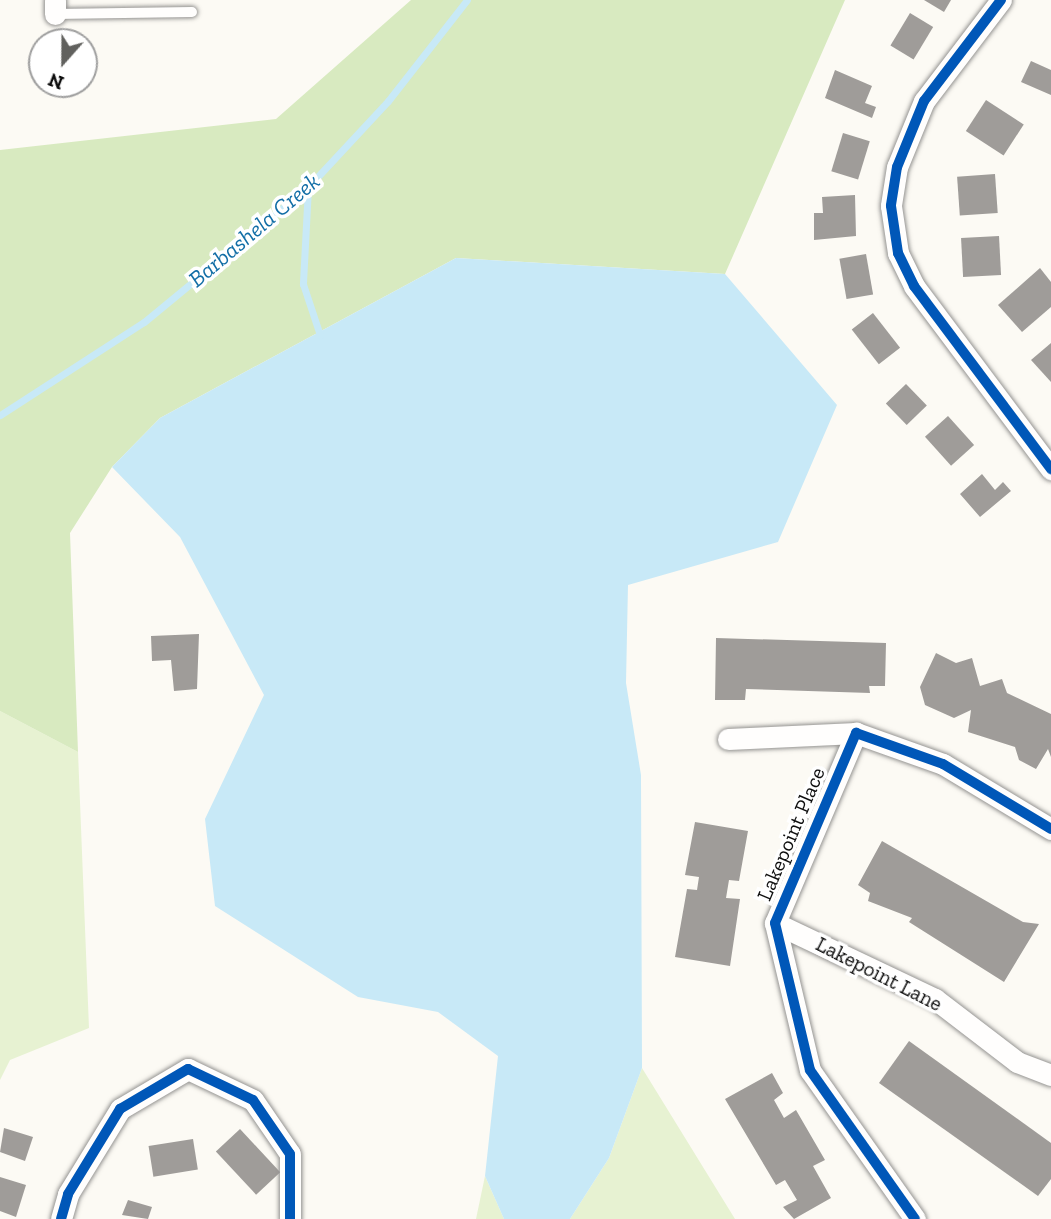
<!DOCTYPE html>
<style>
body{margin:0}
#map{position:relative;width:1051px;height:1219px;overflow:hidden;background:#fcfaf4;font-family:"Zilla Slab",serif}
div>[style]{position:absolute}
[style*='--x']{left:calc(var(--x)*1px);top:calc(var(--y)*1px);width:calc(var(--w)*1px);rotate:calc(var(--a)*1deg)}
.green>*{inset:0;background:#e7f2d2}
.forest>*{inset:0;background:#d8eac0}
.water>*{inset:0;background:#c8e9f7}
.stream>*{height:7px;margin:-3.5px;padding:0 3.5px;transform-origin:3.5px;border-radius:3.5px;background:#c8e9f7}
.building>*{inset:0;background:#9f9c99;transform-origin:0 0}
.roads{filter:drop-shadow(0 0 2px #959492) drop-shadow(0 0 2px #959492)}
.service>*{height:10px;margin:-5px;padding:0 5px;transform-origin:5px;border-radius:5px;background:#fffefd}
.minor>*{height:21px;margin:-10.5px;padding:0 10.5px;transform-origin:10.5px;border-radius:10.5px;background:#fffefd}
.cycleway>*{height:10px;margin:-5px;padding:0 5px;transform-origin:5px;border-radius:5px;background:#0057b8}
span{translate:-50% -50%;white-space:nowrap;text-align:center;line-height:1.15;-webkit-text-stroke:7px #fff;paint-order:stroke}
.street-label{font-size:21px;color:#0e0e0e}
.water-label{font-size:23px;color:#126ea6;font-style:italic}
.north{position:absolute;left:28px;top:28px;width:70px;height:70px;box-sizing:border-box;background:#fff;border:2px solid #9f9f9f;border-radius:50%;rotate:201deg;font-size:19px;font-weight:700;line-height:28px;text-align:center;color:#0e0e0e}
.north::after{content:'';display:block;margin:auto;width:24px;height:32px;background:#61615e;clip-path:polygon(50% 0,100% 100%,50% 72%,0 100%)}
</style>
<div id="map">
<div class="green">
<i style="clip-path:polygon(0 711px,78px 752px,89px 1028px,10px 1060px,0 1080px)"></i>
<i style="clip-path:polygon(642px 1068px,735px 1219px,570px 1219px,609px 1158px)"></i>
<i style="clip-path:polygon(485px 1176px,504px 1219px,476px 1219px)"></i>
</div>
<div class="forest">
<i style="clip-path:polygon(411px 0,845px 0,725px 274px,456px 258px,160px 418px,112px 467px,70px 533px,78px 752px,0 711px,0 150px,276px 119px)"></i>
</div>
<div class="water">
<i style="clip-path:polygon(456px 258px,725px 274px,837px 405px,778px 542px,628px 585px,626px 683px,641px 775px,642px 1068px,609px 1158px,570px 1219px,504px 1219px,485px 1176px,498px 1056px,438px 1012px,358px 997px,215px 906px,205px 819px,264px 695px,180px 537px,112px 467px,160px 418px)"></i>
</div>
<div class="stream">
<i style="--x:308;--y:187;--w:97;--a:93"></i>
<i style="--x:303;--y:284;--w:54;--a:71.6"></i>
<i style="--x:0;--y:415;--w:171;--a:-32.9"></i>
<i style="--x:144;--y:322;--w:212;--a:-39.5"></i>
<i style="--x:308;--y:187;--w:117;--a:-47.1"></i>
<i style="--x:388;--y:101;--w:128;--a:-52"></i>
</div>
<div class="building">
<i style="clip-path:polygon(924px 0,951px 0,944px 12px)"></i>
<i style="left:910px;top:13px;width:27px;height:38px;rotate:31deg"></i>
<i style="clip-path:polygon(1031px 61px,1051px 70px,1051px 95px,1021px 82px)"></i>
<i style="clip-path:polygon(835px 70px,872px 86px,865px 103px,876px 107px,872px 118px,825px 98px)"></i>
<i style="left:986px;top:100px;width:45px;height:37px;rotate:33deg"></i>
<i style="left:843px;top:133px;width:28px;height:40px;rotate:17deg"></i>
<i style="left:995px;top:174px;width:39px;height:38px;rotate:86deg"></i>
<i style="clip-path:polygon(855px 195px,856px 236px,814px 240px,814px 213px,823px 213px,822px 197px)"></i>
<i style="left:999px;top:236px;width:39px;height:38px;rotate:87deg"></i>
<i style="left:866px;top:254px;width:41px;height:27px;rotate:80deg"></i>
<i style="clip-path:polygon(1040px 268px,1051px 282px,1051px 307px,1022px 332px,998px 305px)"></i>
<i style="left:873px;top:313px;width:44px;height:27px;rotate:52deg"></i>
<i style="clip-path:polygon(1051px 343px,1051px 382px,1031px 360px)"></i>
<i style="left:906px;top:384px;width:30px;height:28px;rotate:46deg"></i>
<i style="left:948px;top:416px;width:39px;height:31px;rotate:48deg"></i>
<i style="clip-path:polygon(982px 474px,995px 490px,1003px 482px,1011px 491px,980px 517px,960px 494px)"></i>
<i style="clip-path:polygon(199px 634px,197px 689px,174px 691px,171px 660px,152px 661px,151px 636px)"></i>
<i style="clip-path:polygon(716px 638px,886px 643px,885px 686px,869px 686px,870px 693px,746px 689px,745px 700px,715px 700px)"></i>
<i style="clip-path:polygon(936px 653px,956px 663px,972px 658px,980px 686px,1002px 679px,1007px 693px,1051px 714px,1051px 757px,1048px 749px,1036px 769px,1019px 760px,1015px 747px,968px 732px,971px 710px,954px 718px,925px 705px,920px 687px)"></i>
<i style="clip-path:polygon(695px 822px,748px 831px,739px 881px,729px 880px,726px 898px,740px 899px,730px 966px,675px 957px,687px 889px,697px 890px,699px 877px,685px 875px)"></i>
<i style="clip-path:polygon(882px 841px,1023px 922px,1039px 924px,1004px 982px,909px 922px,912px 918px,868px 901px,870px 893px,858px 885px)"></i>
<i style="clip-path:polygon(909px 1041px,1051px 1143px,1051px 1179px,1038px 1196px,879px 1083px)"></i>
<i style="clip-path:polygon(772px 1073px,783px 1093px,774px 1100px,784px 1118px,796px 1110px,825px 1160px,813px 1166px,831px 1198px,794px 1219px,783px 1207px,797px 1200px,785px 1180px,776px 1185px,725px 1099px)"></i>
<i style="clip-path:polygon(4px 1128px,33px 1137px,25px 1161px,0 1152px)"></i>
<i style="left:240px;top:1129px;width:59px;height:33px;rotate:47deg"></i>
<i style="left:193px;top:1139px;width:31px;height:45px;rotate:81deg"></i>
<i style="clip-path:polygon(0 1177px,26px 1185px,16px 1217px,0 1211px)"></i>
<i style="clip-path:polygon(128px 1200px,152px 1207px,148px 1219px,122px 1215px)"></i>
</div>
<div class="roads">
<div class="service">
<i style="--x:55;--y:14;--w:137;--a:-0.8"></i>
</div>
<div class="minor">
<i style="--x:55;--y:0;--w:14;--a:90"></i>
<i style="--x:1001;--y:0;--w:127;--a:127.3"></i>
<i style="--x:924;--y:101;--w:71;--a:112.2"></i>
<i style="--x:897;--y:167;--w:39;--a:99"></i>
<i style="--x:891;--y:206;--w:48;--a:81.5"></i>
<i style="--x:898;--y:253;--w:37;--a:64"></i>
<i style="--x:914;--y:286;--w:229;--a:53.2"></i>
<i style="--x:728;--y:739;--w:128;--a:-2.7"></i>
<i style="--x:775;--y:923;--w:177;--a:25.4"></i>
<i style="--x:935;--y:999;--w:103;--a:37.5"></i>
<i style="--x:1017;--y:1062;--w:36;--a:21"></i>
<i style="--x:61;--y:1219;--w:26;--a:-74"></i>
<i style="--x:68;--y:1194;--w:100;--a:-58.5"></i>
<i style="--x:120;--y:1109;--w:79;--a:-30.5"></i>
<i style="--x:188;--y:1069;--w:72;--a:25.5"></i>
<i style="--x:253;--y:1100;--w:65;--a:55.6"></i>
<i style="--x:290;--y:1154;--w:65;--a:90"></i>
<i style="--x:915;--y:1219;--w:182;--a:-125.2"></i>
<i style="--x:810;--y:1070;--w:151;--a:-103.4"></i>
<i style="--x:775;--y:923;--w:207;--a:-66.9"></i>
<i style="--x:856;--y:733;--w:92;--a:19.6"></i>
<i style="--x:943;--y:764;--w:126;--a:31"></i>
</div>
</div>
<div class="cycleway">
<i style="--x:1001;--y:0;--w:127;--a:127.3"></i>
<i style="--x:924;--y:101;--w:71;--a:112.2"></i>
<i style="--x:897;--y:167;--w:39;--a:99"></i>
<i style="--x:891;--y:206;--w:48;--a:81.5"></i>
<i style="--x:898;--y:253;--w:37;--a:64"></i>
<i style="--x:914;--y:286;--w:229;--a:53.2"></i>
<i style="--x:61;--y:1219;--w:26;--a:-74"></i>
<i style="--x:68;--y:1194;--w:100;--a:-58.5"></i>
<i style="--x:120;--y:1109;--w:79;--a:-30.5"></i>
<i style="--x:188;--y:1069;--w:72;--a:25.5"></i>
<i style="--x:253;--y:1100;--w:65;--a:55.6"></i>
<i style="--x:290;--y:1154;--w:65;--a:90"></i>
<i style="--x:915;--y:1219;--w:182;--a:-125.2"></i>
<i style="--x:810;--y:1070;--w:151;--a:-103.4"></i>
<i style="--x:775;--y:923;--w:207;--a:-66.9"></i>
<i style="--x:856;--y:733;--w:92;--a:19.6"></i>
<i style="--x:943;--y:764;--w:126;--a:31"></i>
</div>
<div class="street-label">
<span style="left:791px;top:834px;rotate:-67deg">Lakepoint Place</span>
<span style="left:879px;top:974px;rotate:27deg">Lakepoint Lane</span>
</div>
<div class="water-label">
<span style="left:254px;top:230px;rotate:-40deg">Barbashela Creek</span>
</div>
<div class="north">N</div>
</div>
